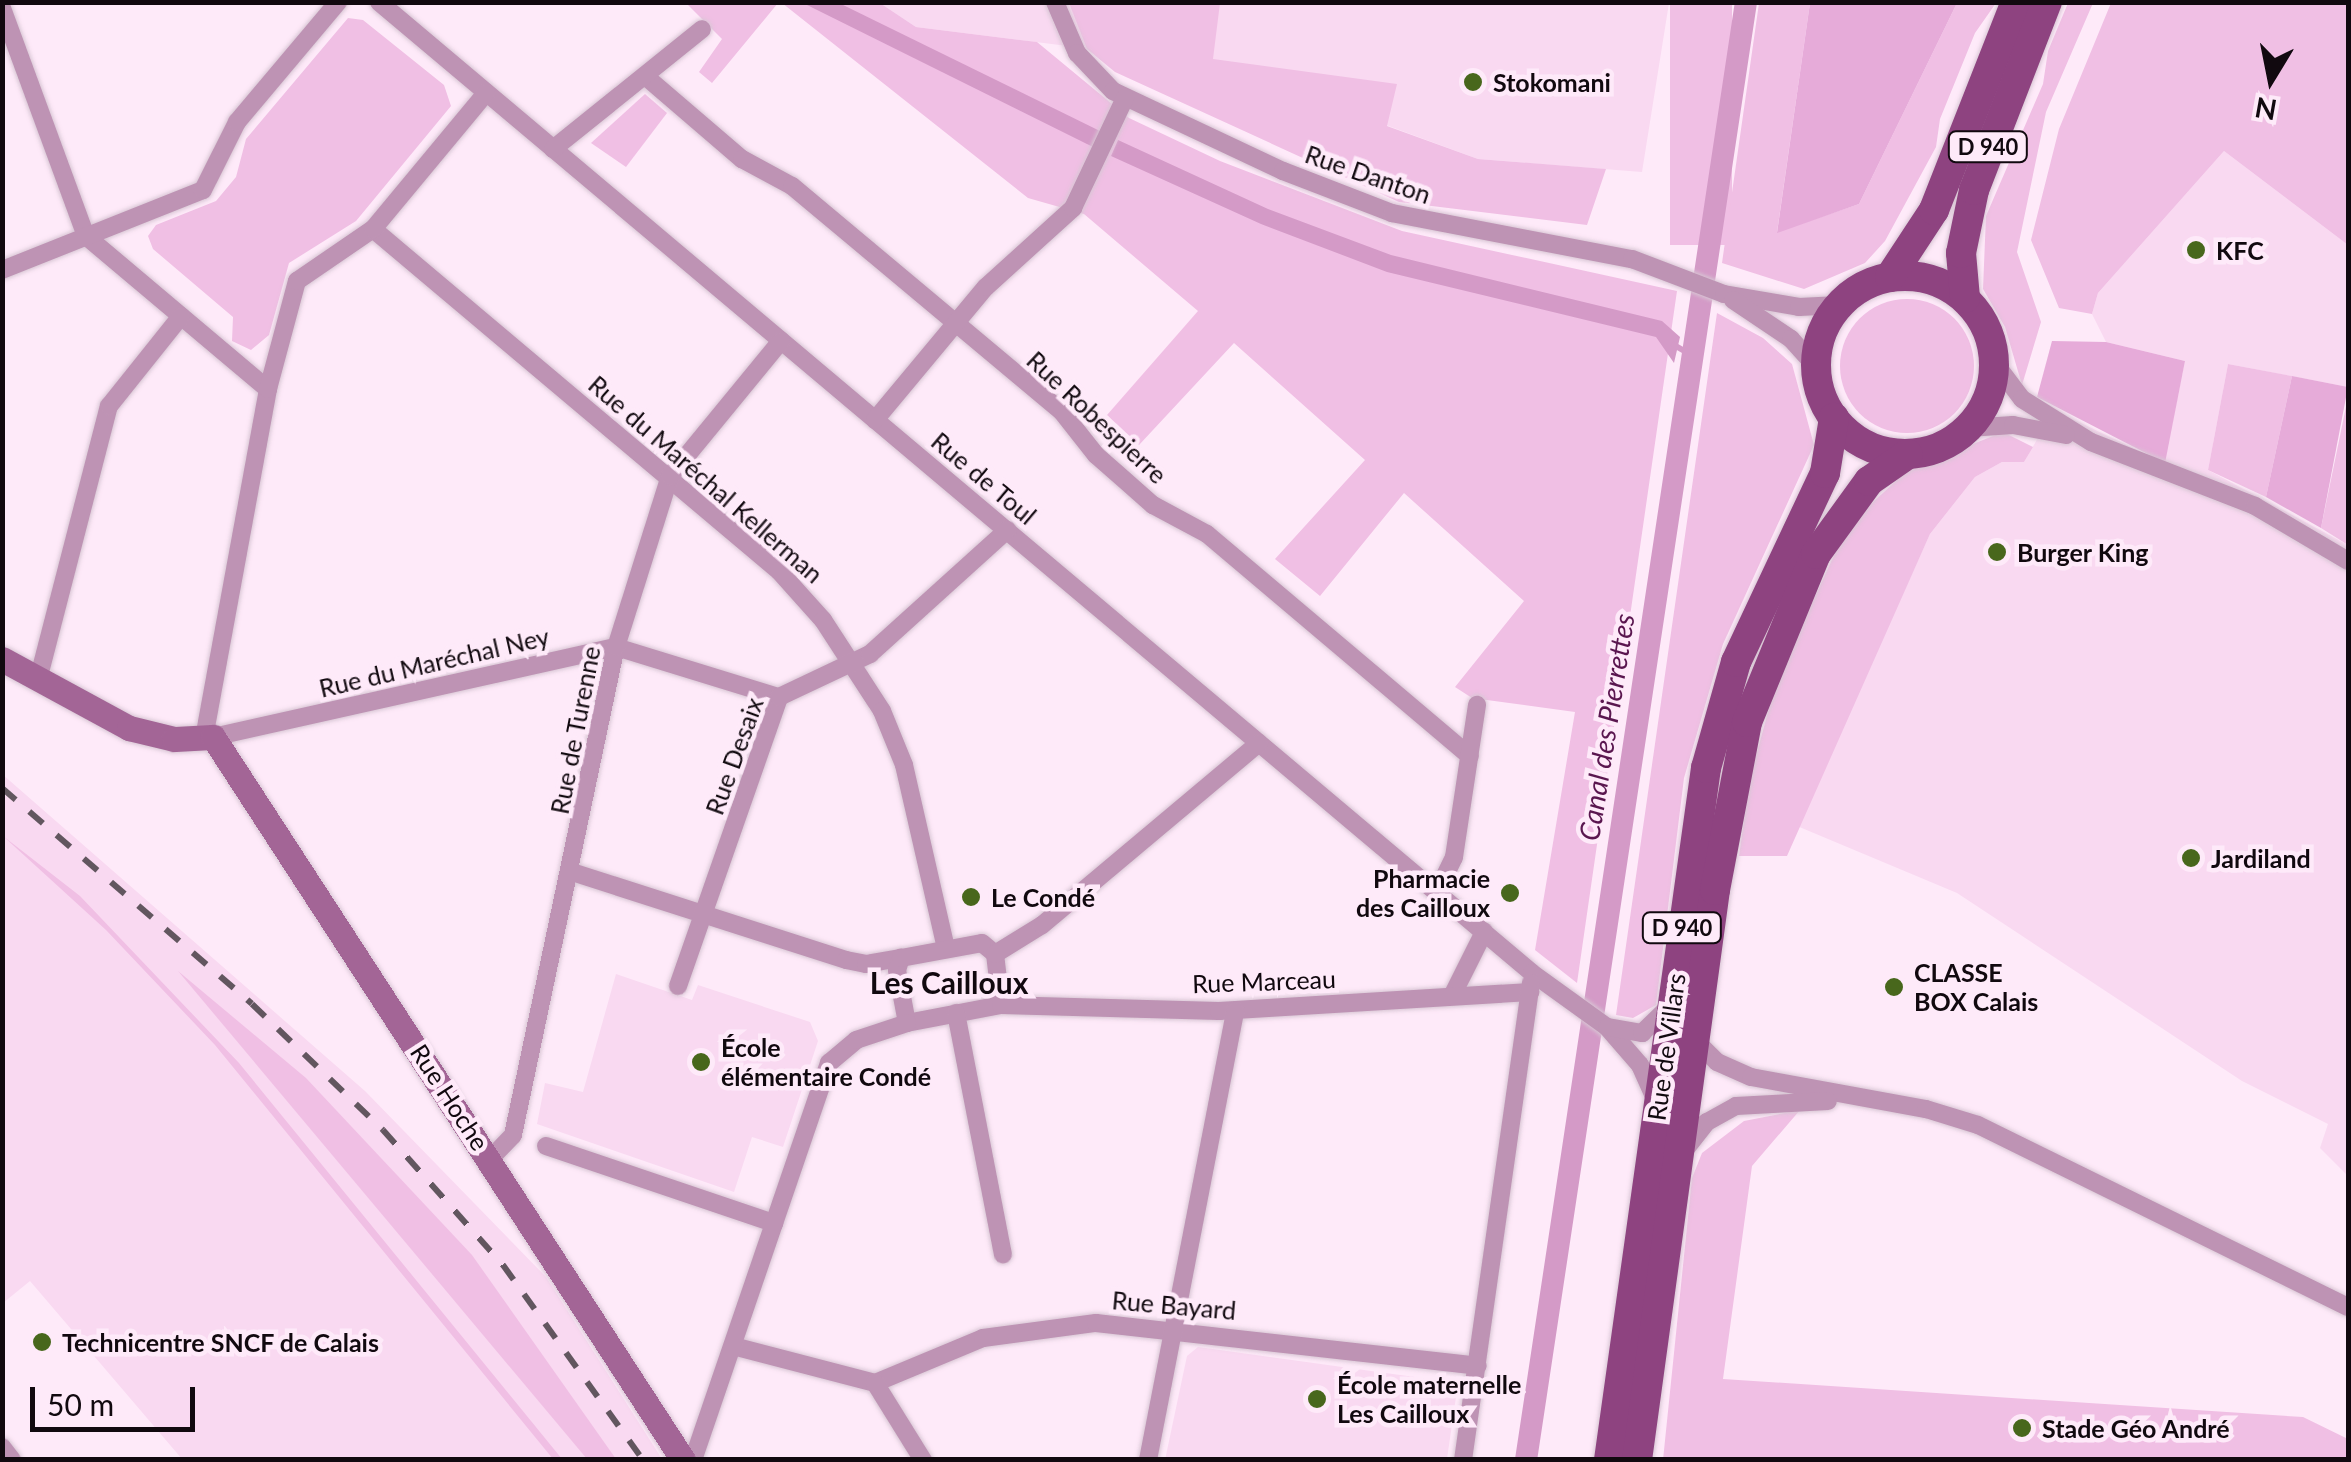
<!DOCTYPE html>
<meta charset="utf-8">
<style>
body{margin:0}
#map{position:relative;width:2351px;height:1462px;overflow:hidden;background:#feeaf9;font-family:Lato,sans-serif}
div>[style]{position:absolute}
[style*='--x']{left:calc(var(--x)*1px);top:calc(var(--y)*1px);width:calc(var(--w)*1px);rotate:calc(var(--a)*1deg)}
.built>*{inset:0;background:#f9d9f1}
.green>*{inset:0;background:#f0bfe4;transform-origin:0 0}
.round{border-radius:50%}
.forest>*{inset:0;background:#e6abd9}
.water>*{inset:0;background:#d49ac7}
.stream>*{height:6px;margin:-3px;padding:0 3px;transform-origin:3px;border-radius:3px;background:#d49ac7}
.canal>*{height:22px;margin:-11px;padding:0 11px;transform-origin:11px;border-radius:11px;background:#d49ac7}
.roads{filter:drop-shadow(0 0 2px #d8c6d4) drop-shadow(0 0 2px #d8c6d4)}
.street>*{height:18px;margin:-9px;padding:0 9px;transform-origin:9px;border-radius:9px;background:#be93b4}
.secondary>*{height:25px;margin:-12.5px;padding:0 12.5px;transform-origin:12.5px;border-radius:12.5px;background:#a36596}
.primary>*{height:30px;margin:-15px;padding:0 15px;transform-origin:15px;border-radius:15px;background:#8e4380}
.primary>.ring{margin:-15px;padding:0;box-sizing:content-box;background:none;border:30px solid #8e4380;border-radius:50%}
.rail>*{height:6px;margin-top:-3px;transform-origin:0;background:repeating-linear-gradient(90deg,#62565f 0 18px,transparent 0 36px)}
.dots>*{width:28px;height:28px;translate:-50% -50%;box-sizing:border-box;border:5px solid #feeaf9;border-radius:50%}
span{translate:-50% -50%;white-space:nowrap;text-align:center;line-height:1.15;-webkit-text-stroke:9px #feeaf9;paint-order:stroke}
.shield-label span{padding:2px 8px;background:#feeaf9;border:2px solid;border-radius:8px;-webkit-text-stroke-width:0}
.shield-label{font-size:22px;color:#11090f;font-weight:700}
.poi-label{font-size:25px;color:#11090f;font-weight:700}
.left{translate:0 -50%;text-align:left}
.right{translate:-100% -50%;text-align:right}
.street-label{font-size:25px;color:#11090f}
.water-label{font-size:28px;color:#5a164f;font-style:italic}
.quarter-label{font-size:30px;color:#11090f;font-weight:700}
.frame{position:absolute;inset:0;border:5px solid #11090f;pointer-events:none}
.north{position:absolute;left:2221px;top:30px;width:100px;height:100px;-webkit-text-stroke:8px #feeaf9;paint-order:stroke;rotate:190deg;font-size:28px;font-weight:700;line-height:40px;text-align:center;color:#11090f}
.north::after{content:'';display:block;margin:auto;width:35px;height:45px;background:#11090f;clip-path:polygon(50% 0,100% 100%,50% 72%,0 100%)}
.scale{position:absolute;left:30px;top:1387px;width:165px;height:45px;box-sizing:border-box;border:5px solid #11090f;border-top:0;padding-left:12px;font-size:30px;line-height:35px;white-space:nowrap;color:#11090f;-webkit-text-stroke:8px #feeaf9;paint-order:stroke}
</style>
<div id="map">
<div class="built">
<i style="clip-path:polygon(880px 3px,1669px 3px,1642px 172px,1478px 159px,1226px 66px,916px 27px)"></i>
<i style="clip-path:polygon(2224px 151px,2348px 245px,2348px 387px,2228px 364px,2208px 470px,2348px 545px,2348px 1176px,2320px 1148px,2328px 1124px,2242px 1081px,1957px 893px,1797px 826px,1930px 534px,1975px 477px,2002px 462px,2024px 462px,2054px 410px,2164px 463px,2185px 361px,2106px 342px,2092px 314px,2098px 293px)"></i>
<i style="clip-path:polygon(2px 774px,365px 1091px,546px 1277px,662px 1459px,182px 1459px,30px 1281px,3px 1303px)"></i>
<i style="clip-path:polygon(616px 974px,692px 1000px,698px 985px,810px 1022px,818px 1041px,783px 1147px,752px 1137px,734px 1192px,537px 1124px,545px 1083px,583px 1092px)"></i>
<i style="clip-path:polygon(1198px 1347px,1458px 1383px,1447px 1459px,1165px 1460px,1187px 1356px)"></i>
</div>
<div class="green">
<i style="clip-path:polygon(686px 3px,778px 3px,712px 83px,699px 72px,722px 39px)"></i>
<i style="clip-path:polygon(782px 3px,880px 3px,916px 27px,1037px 42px,1129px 118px,1220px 161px,1402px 231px,1677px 291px,1577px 983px,1535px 950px,1575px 712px,1472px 698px,1455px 687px,1524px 601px,1404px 493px,1320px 596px,1275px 559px,1365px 460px,1234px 343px,1139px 445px,1107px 415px,1198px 311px,1084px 214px,1028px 198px)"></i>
<i style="clip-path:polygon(1069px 3px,1220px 3px,1213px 59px,1397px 84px,1387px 126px,1478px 159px,1606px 169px,1587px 225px,1399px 202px,1115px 72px,1087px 49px)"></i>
<i style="left:1670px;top:3px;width:62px;height:242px"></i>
<i style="clip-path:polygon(1759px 3px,1810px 3px,1777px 232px,1859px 204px,1957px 3px,1996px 3px,1975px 33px,1940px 119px,1936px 147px,1885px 241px,1865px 263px,1804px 289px,1722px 263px)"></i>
<i style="clip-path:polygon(2068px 3px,2093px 3px,2046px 112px,2017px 252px,2041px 322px,2022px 385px,2005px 327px,1983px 289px,1986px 216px,2043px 84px,2048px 51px)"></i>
<i style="clip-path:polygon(2111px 3px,2348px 3px,2348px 245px,2224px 151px,2098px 293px,2092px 314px,2059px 308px,2031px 240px,2059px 129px)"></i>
<i style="clip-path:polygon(348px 18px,363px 20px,444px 85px,451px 106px,356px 221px,289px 263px,269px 335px,251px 350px,232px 341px,233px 317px,153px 249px,148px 236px,156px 225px,216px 201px,236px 177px,246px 139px)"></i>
<i style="clip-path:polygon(645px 94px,667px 113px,626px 167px,591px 143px)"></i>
<i class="round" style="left:1840px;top:299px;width:134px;height:134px"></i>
<i style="clip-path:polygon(1717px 313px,1763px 338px,1792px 364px,1814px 445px,1723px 644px,1684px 778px,1656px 1005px,1633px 1018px,1616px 1015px)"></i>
<i style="clip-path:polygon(2228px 364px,2292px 376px,2266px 497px,2208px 470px)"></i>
<i style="clip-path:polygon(2348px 397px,2348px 545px,2321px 528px)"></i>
<i style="clip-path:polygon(2003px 432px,2033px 447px,2024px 462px,2002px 462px,1975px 477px,1930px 534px,1787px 856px,1739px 856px,1750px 778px,1777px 679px,1848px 525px,1908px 470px)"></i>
<i style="clip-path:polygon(3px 836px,80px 896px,239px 1063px,562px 1459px,553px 1459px,215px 1045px,106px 930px)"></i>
<i style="clip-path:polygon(178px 971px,306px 1078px,472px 1255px,616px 1459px,587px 1459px)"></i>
<i style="clip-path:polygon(1800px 1110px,1752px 1166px,1723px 1379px,2303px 1417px,2348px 1439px,2348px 1460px,1663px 1460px,1692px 1178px,1702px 1153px,1744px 1121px)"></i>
</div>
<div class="forest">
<i style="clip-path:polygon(1810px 3px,1957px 3px,1859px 204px,1777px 233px)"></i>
<i style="clip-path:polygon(2052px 341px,2106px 342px,2185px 361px,2165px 463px,2037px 397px)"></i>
<i style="clip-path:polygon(2292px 376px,2348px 387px,2321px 528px,2266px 497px)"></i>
</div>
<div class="water">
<i style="clip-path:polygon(803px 3px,839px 3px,1104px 133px,1093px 147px)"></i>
<i style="clip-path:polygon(1118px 140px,1268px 209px,1391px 255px,1662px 321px,1680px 337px,1674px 363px,1656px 337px,1387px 272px,1261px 224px,1111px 156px)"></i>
</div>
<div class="stream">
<i style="--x:1674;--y:345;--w:20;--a:30"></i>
</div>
<div class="canal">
<i style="--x:1526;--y:1460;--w:1475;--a:-81.42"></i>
</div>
<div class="roads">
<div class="street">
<i style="--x:379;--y:2;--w:1507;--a:40.1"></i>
<i style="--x:1532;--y:973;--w:92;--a:35.8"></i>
<i style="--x:1607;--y:1027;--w:50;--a:49"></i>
<i style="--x:1640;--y:1065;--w:39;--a:66"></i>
<i style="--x:1055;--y:2;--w:56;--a:66.7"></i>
<i style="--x:1077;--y:53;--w:52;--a:46.5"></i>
<i style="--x:1113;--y:91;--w:188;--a:25.2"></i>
<i style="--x:1283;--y:171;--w:117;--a:21.1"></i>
<i style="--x:1392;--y:213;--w:244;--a:10.9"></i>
<i style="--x:1632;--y:259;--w:98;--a:20.8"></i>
<i style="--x:1724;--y:294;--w:76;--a:9.8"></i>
<i style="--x:1799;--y:307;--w:40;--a:-2.9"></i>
<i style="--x:2;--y:8;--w:243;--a:69.8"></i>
<i style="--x:86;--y:236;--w:238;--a:40.1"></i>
<i style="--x:645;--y:76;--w:128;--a:40.6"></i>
<i style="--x:742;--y:159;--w:57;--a:28.4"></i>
<i style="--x:792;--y:186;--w:352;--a:39.9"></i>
<i style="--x:1062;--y:412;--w:55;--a:51.7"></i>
<i style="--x:1096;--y:455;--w:76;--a:41.3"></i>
<i style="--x:1153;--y:505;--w:61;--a:28.2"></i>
<i style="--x:1207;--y:534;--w:344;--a:40.2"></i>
<i style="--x:553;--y:149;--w:191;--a:-38.8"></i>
<i style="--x:373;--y:229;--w:531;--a:40.11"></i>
<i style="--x:779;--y:571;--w:66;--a:48.1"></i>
<i style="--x:823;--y:620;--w:108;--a:57"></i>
<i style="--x:882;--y:711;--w:58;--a:67.8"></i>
<i style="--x:904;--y:765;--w:188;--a:77.1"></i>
<i style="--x:2;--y:270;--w:216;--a:-21.7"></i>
<i style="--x:203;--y:190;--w:76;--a:-63.4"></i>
<i style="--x:237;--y:122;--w:157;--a:-49.9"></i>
<i style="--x:1733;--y:300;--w:70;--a:33.9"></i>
<i style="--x:1791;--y:339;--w:38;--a:48"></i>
<i style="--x:1994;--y:362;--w:46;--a:52.9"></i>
<i style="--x:2022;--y:399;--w:81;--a:31.9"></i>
<i style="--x:2091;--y:442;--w:176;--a:21.3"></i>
<i style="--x:2255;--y:506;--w:108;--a:30.6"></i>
<i style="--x:875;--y:420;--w:173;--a:-50.2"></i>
<i style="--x:986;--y:287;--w:118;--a:-42.2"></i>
<i style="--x:1073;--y:208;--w:122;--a:-64.7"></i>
<i style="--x:1968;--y:428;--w:45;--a:-3.8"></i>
<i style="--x:2013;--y:425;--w:54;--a:10.7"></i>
<i style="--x:38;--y:680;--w:283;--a:-75.5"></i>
<i style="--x:109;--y:406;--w:115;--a:-51.3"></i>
<i style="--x:213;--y:737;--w:413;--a:-12.6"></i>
<i style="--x:616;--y:647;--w:170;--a:17.1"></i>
<i style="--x:204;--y:738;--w:355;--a:-79.6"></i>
<i style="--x:268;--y:389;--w:112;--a:-75"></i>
<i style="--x:297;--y:281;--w:92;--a:-34.4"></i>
<i style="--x:373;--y:229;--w:177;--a:-50.3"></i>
<i style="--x:572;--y:872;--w:288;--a:17.8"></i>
<i style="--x:846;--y:960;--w:20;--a:11"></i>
<i style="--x:866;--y:964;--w:36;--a:-10"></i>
<i style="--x:1437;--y:892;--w:39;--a:-64"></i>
<i style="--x:1454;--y:857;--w:154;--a:-81.4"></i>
<i style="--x:982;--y:943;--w:17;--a:40"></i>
<i style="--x:995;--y:954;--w:51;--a:83.3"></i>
<i style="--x:1001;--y:1005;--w:96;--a:169.2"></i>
<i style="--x:907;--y:1023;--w:54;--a:-100.7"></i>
<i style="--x:897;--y:970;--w:13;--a:-72"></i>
<i style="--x:901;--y:958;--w:82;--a:-10.5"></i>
<i style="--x:995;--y:954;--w:55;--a:-31.7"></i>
<i style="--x:1042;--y:925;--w:283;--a:-40"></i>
<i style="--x:678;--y:986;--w:306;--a:-70.7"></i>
<i style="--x:779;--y:697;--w:101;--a:-25.3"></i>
<i style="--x:870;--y:654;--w:185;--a:-42.1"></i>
<i style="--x:1452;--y:996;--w:72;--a:-63.4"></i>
<i style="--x:1001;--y:1005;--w:218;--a:1.6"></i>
<i style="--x:1219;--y:1011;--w:312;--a:-3.5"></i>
<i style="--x:956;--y:1013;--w:246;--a:79"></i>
<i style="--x:1608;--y:1027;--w:35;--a:10"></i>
<i style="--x:1642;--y:1033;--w:37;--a:-44"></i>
<i style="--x:1695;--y:1040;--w:31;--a:45"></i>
<i style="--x:1717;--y:1062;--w:37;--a:24"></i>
<i style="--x:1751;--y:1077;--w:178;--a:10.4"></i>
<i style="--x:1926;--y:1109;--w:54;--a:17.1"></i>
<i style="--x:1978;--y:1125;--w:412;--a:26.2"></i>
<i style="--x:546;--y:1146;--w:241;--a:18.7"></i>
<i style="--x:1684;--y:1151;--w:37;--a:-52"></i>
<i style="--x:1707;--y:1122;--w:33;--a:-29"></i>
<i style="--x:1736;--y:1106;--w:92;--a:-3.1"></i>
<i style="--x:490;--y:1159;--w:33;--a:-46"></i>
<i style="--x:513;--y:1135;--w:499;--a:-78.1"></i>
<i style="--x:616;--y:647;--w:179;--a:-72.5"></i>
<i style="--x:670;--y:476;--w:175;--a:-50.6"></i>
<i style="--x:733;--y:1346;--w:147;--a:14.6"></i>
<i style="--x:875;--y:1383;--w:117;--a:-22.6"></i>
<i style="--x:983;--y:1338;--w:114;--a:-7.6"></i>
<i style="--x:1096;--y:1323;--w:384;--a:6.4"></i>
<i style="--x:875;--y:1383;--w:91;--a:58.1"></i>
<i style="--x:2;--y:1447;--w:16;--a:52"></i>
<i style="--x:693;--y:1460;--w:420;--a:-71.1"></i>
<i style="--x:829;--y:1063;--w:35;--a:-40"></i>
<i style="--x:856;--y:1040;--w:54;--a:-18.4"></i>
<i style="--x:1148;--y:1460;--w:457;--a:-79"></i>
<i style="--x:1463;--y:1460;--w:482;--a:-81.9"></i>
</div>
<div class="secondary">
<i style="--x:2;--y:659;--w:145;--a:28.5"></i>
<i style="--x:129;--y:728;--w:46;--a:13.7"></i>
<i style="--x:174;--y:739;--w:39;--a:-3"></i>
<i style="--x:213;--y:737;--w:862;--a:56.97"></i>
</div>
<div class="primary">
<i class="ring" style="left:1816px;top:276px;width:148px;height:148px"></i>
<i style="--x:1890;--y:277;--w:80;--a:-56.7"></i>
<i style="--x:1934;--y:210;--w:224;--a:-68.5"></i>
<i style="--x:1965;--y:298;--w:45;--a:-95.1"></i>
<i style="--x:1961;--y:253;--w:64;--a:-78.3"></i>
<i style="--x:1974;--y:190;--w:202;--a:-68.8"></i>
<i style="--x:1609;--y:1460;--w:699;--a:-82.02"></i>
<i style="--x:1706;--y:768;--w:110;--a:-74.2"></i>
<i style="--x:1736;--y:662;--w:209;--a:-64.8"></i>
<i style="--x:1825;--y:473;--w:56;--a:-80.7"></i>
<i style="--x:1637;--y:1460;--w:575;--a:-82.21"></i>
<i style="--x:1715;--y:890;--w:171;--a:-79.2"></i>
<i style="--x:1747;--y:722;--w:182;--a:-67.7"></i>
<i style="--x:1816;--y:554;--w:90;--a:-54"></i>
<i style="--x:1869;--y:481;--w:47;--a:-34.7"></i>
</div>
</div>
<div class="rail">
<i style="--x:2;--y:788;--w:330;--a:40.8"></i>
<i style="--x:252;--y:1004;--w:182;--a:43.9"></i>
<i style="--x:383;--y:1130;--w:181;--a:48.4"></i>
<i style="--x:503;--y:1265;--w:240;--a:54.3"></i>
</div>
<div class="dots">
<i style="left:1473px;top:82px;background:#48671c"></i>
<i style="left:2196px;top:250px;background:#48671c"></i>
<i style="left:1997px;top:552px;background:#48671c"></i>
<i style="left:2191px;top:858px;background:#48671c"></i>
<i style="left:1510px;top:893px;background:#48671c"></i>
<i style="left:971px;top:897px;background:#48671c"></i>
<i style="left:1894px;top:987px;background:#48671c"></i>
<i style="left:701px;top:1062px;background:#48671c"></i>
<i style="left:42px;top:1342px;background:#48671c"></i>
<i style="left:1317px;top:1399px;background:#48671c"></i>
<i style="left:2022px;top:1428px;background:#48671c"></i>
</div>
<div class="shield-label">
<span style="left:1988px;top:147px">D 940</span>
<span style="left:1682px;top:928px">D 940</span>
</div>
<div class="poi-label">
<span class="left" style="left:1493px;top:82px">Stokomani</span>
<span class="left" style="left:2216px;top:250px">KFC</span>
<span class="left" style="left:2017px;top:552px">Burger King</span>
<span class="left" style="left:2211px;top:858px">Jardiland</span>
<span class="right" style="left:1490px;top:893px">Pharmacie<br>des Cailloux</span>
<span class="left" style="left:991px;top:897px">Le Condé</span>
<span class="left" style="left:1914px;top:987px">CLASSE<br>BOX Calais</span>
<span class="left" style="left:721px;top:1062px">École<br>élémentaire Condé</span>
<span class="left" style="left:62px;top:1342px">Technicentre SNCF de Calais</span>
<span class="left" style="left:1337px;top:1399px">École maternelle<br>Les Cailloux</span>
<span class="left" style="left:2042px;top:1428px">Stade Géo André</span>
</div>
<div class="street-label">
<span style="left:1368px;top:174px;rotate:19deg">Rue Danton</span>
<span style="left:1097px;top:417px;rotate:43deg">Rue Robespierre</span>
<span style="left:984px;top:478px;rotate:40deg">Rue de Toul</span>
<span style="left:706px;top:479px;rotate:41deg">Rue du Maréchal Kellerman</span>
<span style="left:434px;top:662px;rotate:-13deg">Rue du Maréchal Ney</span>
<span style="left:575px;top:730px;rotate:-79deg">Rue de Turenne</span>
<span style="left:734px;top:756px;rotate:-70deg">Rue Desaix</span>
<span style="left:1264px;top:981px;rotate:-2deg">Rue Marceau</span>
<span style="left:1666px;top:1047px;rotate:-82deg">Rue de Villars</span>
<span style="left:450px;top:1097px;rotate:57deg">Rue Hoche</span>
<span style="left:1174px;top:1305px;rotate:5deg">Rue Bayard</span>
</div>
<div class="water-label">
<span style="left:1606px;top:727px;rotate:-81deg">Canal des Pierrettes</span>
</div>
<div class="quarter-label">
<span style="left:949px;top:982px">Les Cailloux</span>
</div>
<div class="frame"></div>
<div class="north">N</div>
<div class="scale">50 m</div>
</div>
